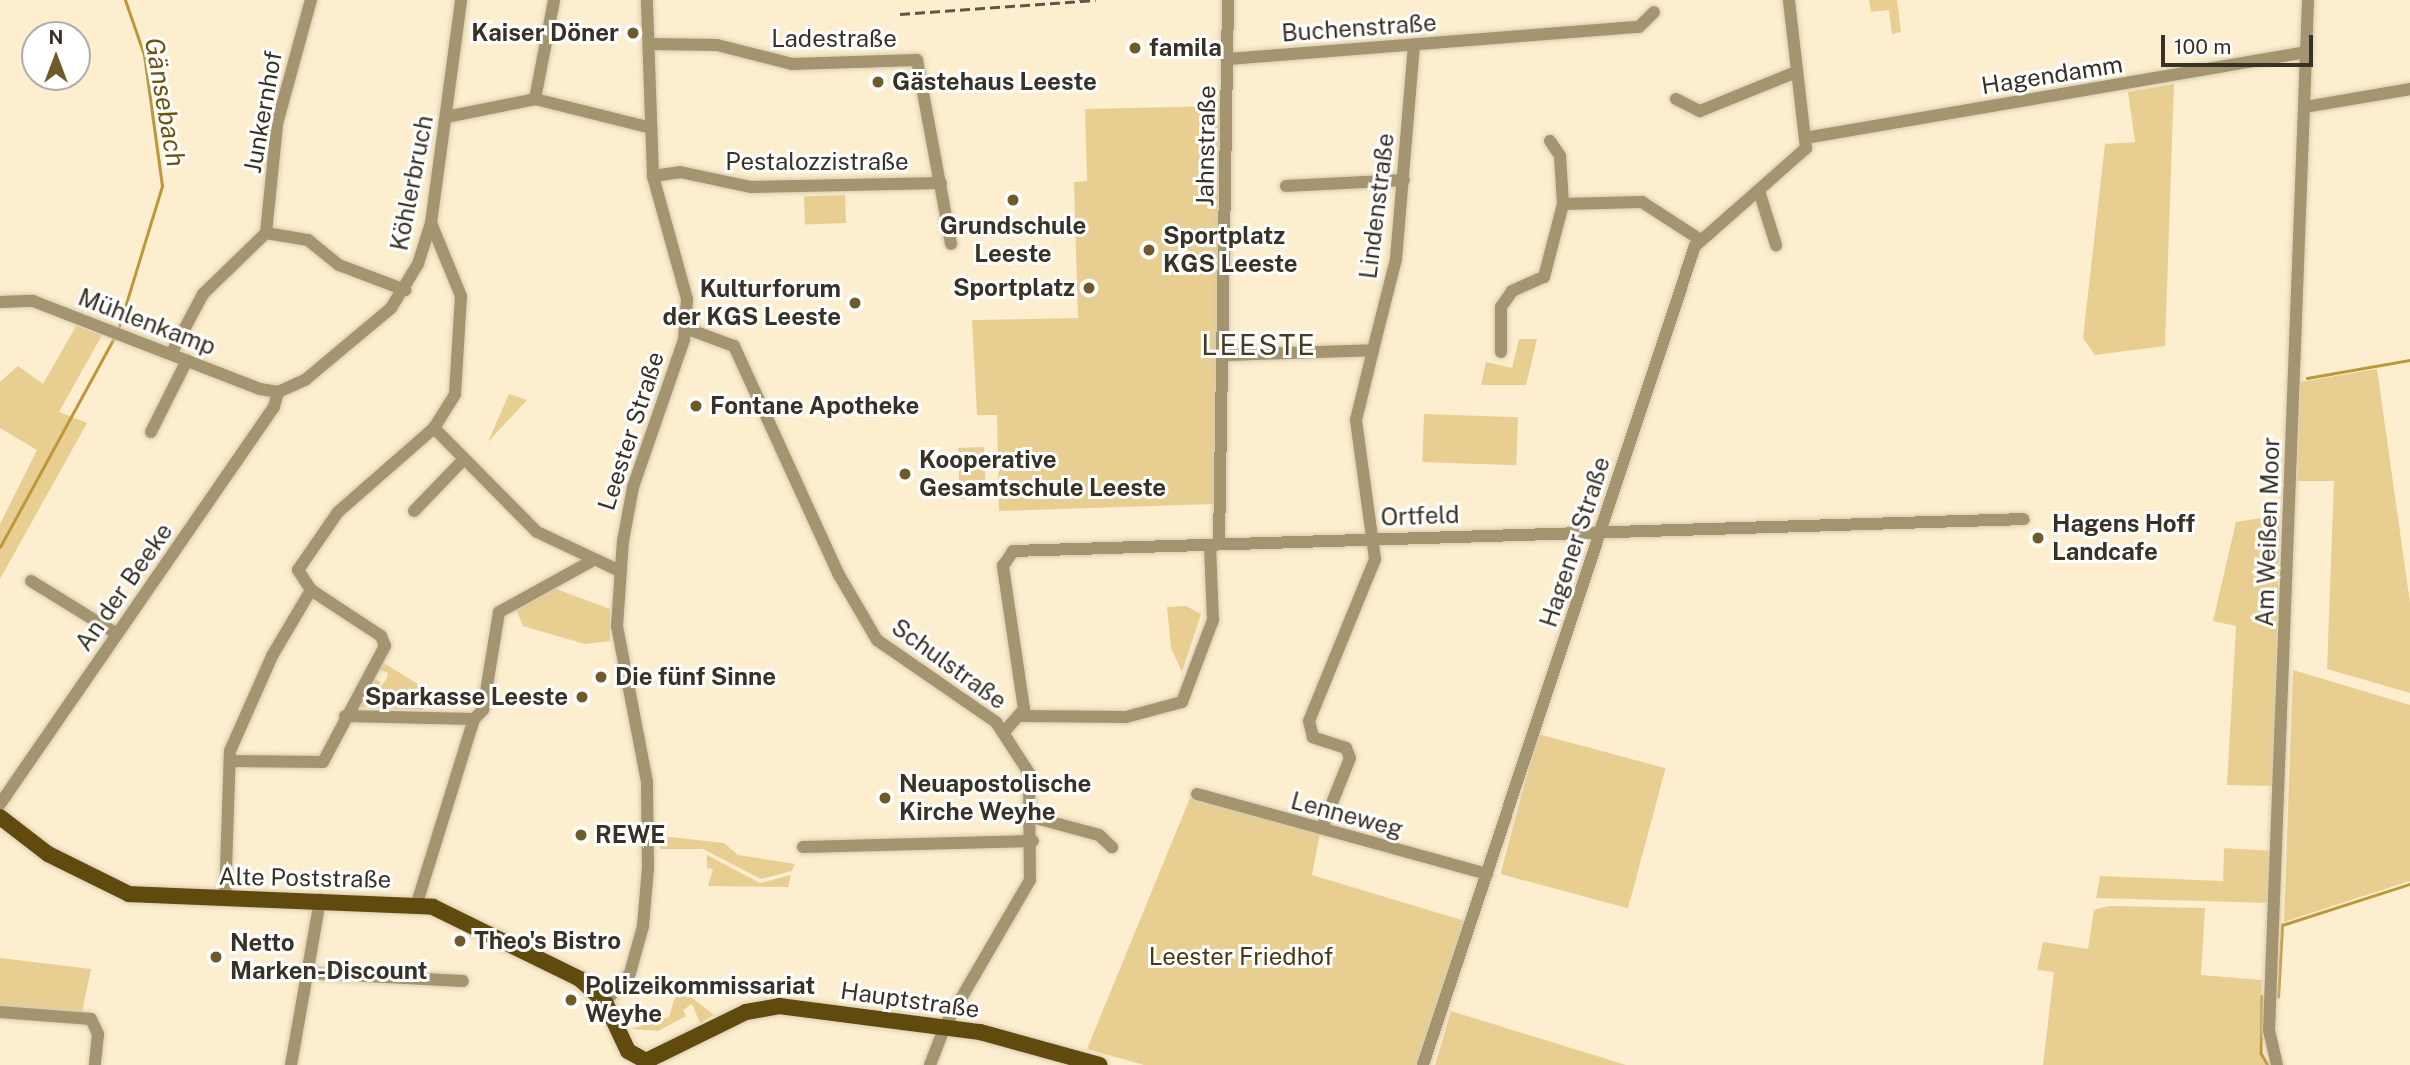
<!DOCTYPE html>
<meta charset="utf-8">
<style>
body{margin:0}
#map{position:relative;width:2410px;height:1065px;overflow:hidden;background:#fceece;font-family:"Public Sans",sans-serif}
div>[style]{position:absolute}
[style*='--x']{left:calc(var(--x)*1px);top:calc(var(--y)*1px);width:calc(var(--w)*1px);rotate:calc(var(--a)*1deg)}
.green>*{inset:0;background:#e9ce92;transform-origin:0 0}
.stream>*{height:2.5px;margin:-1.25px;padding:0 1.25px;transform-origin:1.25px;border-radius:1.25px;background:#bd983b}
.roads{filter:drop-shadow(0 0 2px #d9ccb0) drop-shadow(0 0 2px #d9ccb0)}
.minor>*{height:12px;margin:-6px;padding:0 6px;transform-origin:6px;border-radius:6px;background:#a49470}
.major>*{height:16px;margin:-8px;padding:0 8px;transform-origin:8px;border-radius:8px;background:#614a0d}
.rail>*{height:2.5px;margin-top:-1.25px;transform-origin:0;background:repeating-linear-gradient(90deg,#5e5747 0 10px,transparent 0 15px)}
.dots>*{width:19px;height:19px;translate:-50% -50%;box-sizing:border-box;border:4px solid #fff;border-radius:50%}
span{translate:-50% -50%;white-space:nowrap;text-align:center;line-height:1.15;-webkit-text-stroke:6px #fff;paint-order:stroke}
.street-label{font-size:24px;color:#383226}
.poi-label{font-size:24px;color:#383226;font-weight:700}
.right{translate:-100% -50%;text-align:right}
.left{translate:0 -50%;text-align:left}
.park-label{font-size:24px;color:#493912}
.water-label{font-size:26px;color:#6d530c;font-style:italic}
.quarter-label{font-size:28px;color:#473c21;letter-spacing:2px}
.north{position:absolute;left:21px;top:21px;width:70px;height:70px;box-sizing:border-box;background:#fff;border:2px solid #afada8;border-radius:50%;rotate:0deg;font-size:19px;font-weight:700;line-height:28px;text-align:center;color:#383226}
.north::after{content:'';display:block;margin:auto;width:24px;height:32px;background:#6f5a29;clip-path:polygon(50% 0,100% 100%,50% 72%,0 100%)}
.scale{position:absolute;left:2161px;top:35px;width:152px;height:32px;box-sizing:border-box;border:4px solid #383226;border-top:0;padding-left:9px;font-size:21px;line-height:24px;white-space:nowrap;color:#383226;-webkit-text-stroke:5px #fff;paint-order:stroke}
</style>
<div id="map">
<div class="green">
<i style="clip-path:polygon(1869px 0,1897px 0,1901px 32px,1892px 34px,1889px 10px,1871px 12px)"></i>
<i style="clip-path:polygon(2174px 84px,2165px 346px,2095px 355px,2083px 338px,2105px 144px,2135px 142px,2128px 92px)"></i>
<i style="clip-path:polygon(1222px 106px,1214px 504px,999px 511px,997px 415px,977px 415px,972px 320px,1078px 318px,1074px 182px,1087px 181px,1085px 109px)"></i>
<i style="left:845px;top:195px;width:28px;height:41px;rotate:88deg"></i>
<i style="clip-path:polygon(76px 326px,102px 335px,59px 412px,87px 423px,0 579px,0 524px,37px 450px,0 428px,0 382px,18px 366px,43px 384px)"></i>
<i style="clip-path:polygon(1519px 339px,1537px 339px,1526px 385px,1481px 385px,1486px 362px,1512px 368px)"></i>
<i style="clip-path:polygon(2377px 369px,2410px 603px,2410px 693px,2327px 669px,2334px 481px,2297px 481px,2300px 382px)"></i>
<i style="clip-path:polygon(509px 394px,527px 400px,488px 442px)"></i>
<i style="left:1424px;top:414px;width:94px;height:48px;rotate:2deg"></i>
<i style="left:984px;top:447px;width:51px;height:26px;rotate:88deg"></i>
<i style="clip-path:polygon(2280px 515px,2273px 786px,2227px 785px,2236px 626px,2213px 621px,2236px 522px)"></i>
<i style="clip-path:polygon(551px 587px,610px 609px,610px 641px,585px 644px,523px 626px,516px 609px)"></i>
<i style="clip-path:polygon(1186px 606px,1201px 614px,1182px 672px,1171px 648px,1167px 607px)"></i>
<i style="clip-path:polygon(382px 662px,418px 684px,423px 710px,360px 707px,373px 678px,381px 682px,375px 692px,386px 680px,388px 673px,378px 669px)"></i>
<i style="clip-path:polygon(2293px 670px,2410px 705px,2410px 881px,2284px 922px)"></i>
<i style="left:1538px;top:734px;width:132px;height:145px;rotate:15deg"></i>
<i style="clip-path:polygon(1190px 798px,1320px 833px,1312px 875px,1465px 921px,1417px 1065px,1144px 1065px,1087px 1049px)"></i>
<i style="clip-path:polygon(661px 836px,724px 843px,738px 855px,795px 864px,792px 871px,761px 879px,703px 849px,660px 849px)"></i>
<i style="clip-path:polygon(2224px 848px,2272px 851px,2269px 903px,2096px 898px,2100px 876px,2223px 881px)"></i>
<i style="clip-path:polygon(707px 855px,760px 883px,791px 875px,788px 887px,708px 886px,713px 869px,707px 868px)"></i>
<i style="clip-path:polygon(2109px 906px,2205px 908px,2201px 975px,2262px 980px,2259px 1052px,2267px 1065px,2043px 1065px,2054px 972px,2037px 970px,2043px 942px,2088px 949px,2094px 910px)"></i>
<i style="clip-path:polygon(0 958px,91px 969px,82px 1013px,0 1008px)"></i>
<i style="clip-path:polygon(678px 987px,714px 1015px,700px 1023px,692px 1004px,683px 1010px,686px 1016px,658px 1031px,631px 1029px,669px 1017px)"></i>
<i style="clip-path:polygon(1451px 1011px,1626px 1065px,1435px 1065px)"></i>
</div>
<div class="stream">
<i style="--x:118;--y:330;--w:151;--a:-73"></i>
<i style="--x:162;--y:186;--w:132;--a:-97.8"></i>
<i style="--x:144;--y:55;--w:58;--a:-109.1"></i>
<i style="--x:2307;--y:378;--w:105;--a:-9.9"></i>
<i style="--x:0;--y:547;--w:238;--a:-61.4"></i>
<i style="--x:2262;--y:996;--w:57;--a:91"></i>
<i style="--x:2261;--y:1053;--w:14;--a:60"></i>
<i style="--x:2278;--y:997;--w:72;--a:-86.8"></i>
<i style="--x:2282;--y:925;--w:134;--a:-17.8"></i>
</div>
<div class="roads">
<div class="minor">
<i style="--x:649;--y:44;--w:68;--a:0.8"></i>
<i style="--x:717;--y:45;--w:77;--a:14.2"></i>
<i style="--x:792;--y:64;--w:125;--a:-1.8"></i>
<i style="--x:917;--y:60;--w:187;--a:79.5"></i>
<i style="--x:1228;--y:59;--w:412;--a:-4.5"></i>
<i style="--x:1639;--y:27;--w:21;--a:-45"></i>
<i style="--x:535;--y:99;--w:101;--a:-79.1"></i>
<i style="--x:1676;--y:99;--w:27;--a:27"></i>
<i style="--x:1700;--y:111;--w:104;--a:-22.1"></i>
<i style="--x:2305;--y:107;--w:107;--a:-9.7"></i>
<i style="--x:446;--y:117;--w:91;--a:-11.4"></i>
<i style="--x:535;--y:99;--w:120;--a:14"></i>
<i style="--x:1805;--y:138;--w:508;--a:-9.74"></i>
<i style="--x:1550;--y:141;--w:18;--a:56"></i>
<i style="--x:1560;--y:156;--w:48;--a:86.4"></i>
<i style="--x:1563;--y:204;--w:79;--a:-1.5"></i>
<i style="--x:1642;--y:202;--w:68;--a:33"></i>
<i style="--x:653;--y:176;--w:27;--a:-8"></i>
<i style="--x:680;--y:172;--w:73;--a:11.9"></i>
<i style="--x:751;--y:187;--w:190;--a:-1.2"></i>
<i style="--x:1286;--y:186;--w:118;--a:-2.9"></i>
<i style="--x:1759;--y:191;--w:57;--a:72.5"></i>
<i style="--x:266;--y:233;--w:110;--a:-84.2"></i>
<i style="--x:277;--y:124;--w:129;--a:-74.7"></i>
<i style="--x:0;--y:302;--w:33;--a:-2"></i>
<i style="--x:33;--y:301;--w:243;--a:21.2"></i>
<i style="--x:260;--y:389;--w:18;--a:9"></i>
<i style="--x:278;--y:392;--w:30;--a:-24"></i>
<i style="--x:305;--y:380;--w:112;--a:-39.9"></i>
<i style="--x:391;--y:308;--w:52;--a:-58.5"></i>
<i style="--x:418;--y:264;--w:43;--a:-72.4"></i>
<i style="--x:431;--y:223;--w:225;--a:-82.3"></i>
<i style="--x:685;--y:328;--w:52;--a:20.2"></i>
<i style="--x:734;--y:346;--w:252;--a:65.4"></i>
<i style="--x:839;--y:575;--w:75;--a:59.7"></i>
<i style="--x:877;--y:640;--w:145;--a:34.6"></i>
<i style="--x:996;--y:722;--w:61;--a:57.1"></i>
<i style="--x:1029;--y:773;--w:107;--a:89.5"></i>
<i style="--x:1030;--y:880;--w:169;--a:120.2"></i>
<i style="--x:945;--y:1026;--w:42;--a:111"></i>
<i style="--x:1501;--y:352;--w:45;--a:-90"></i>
<i style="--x:1501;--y:307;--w:19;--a:-55"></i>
<i style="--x:1512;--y:291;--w:35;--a:-24"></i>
<i style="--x:1544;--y:277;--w:75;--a:-75.4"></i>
<i style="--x:171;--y:354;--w:68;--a:-61.9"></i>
<i style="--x:203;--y:294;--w:88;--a:-44.1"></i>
<i style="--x:266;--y:233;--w:43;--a:9.5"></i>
<i style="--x:308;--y:240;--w:40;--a:39"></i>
<i style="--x:339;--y:265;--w:71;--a:20.7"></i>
<i style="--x:1226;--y:355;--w:147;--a:-1.9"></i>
<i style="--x:1373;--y:350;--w:94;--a:-75.8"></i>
<i style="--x:1396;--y:259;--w:215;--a:-85.2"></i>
<i style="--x:434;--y:428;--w:146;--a:45.3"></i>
<i style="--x:537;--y:532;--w:92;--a:25.2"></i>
<i style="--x:151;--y:432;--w:80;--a:-63.4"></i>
<i style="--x:414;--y:511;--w:72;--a:-46.1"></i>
<i style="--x:1219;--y:544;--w:544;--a:-89.05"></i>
<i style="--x:31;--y:581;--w:101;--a:31.6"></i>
<i style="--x:345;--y:716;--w:129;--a:1.3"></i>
<i style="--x:1021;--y:716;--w:105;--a:0.5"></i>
<i style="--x:1126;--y:717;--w:58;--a:-15"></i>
<i style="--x:1182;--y:702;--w:88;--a:-69.3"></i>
<i style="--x:1213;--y:620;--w:75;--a:-92.3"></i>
<i style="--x:1005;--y:731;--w:29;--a:-49"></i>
<i style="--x:1024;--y:709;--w:145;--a:-98.4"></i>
<i style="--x:1003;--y:566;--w:18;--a:-56"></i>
<i style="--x:1013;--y:551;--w:1011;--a:-1.81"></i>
<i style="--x:230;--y:761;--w:93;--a:0.6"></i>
<i style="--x:323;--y:762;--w:132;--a:-61.9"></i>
<i style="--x:385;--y:646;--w:11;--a:-112"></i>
<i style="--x:381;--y:636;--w:84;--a:-146.7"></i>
<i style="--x:311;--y:590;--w:24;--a:-123"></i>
<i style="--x:298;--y:570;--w:70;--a:-55.4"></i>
<i style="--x:338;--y:512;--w:128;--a:-41.2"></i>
<i style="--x:434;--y:428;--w:40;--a:-58"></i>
<i style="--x:455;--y:394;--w:98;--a:-86.5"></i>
<i style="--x:461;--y:296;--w:79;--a:-112.3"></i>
<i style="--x:1197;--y:794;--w:301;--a:15.4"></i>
<i style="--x:0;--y:804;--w:482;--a:-55.4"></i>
<i style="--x:274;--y:407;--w:16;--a:-75"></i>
<i style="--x:1032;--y:817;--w:69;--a:15"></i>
<i style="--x:1099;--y:835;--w:18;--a:43"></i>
<i style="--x:1322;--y:828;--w:75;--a:-68.2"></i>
<i style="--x:1350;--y:758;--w:11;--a:-112"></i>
<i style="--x:1346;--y:748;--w:35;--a:-162"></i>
<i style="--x:1313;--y:737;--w:16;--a:-104"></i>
<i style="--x:1309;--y:721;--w:175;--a:-67.8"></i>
<i style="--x:1375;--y:559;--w:140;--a:-97.8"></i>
<i style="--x:1356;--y:420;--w:72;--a:-76.3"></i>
<i style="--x:803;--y:847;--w:230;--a:-1.5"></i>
<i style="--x:225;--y:899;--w:148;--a:-88.1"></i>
<i style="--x:230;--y:751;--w:104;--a:-66.1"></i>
<i style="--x:272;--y:656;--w:77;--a:-59.4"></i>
<i style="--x:417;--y:903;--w:193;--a:-72.8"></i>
<i style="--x:474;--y:719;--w:13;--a:-45"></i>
<i style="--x:483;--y:710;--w:99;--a:-80.7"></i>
<i style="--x:499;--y:612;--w:104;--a:-28.8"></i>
<i style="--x:308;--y:973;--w:155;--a:3"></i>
<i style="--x:605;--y:1002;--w:38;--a:-49"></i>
<i style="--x:630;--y:973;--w:49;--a:-74.5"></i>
<i style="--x:643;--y:926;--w:58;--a:-85.1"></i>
<i style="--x:648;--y:868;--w:86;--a:-90.7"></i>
<i style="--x:647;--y:782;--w:159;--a:-100.9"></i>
<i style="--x:617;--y:626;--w:85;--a:-86"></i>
<i style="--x:623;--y:541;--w:55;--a:-79.5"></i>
<i style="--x:633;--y:487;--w:156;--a:-70.9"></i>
<i style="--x:684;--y:340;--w:41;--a:-85.8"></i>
<i style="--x:687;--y:299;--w:128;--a:-105.5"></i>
<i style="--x:653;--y:176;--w:176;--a:-92"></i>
<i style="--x:0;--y:1012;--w:91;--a:4.4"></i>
<i style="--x:91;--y:1019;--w:17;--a:65"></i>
<i style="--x:98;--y:1034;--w:31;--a:96"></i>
<i style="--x:291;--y:1065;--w:168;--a:-80"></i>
<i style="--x:1423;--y:1065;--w:863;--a:-71.63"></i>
<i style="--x:1695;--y:246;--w:148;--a:-41.4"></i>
<i style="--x:1806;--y:148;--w:149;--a:-96.6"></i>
<i style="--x:2277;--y:1065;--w:36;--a:-103"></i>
<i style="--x:2269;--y:1030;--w:1031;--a:-87.83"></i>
</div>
<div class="major">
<i style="--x:0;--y:817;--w:61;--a:37.6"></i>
<i style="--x:48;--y:854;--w:90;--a:26.3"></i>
<i style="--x:129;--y:894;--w:304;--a:2.4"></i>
<i style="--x:433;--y:907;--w:164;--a:26.1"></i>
<i style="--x:580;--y:979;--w:34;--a:43"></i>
<i style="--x:605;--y:1002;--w:54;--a:64.9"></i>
<i style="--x:628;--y:1051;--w:21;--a:29"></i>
<i style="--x:646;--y:1061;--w:111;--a:-26.1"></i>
<i style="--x:746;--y:1012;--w:34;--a:-10"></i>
<i style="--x:779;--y:1006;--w:203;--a:7.4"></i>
<i style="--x:980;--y:1032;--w:124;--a:15.4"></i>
</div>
</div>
<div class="rail">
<i style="--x:900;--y:14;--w:196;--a:-4.1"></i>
</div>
<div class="dots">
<i style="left:633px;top:33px;background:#6f5a29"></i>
<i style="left:1135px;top:48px;background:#6f5a29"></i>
<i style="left:878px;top:82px;background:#6f5a29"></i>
<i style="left:1013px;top:200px;background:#6f5a29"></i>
<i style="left:1149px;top:250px;background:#6f5a29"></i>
<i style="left:1089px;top:288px;background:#6f5a29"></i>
<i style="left:855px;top:303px;background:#6f5a29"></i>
<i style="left:696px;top:406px;background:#6f5a29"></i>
<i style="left:905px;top:474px;background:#6f5a29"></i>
<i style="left:2038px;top:538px;background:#6f5a29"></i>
<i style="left:601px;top:677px;background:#6f5a29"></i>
<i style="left:582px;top:697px;background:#6f5a29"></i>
<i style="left:885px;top:798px;background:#6f5a29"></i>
<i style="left:581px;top:835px;background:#6f5a29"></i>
<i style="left:460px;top:941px;background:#6f5a29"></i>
<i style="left:216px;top:957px;background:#6f5a29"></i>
<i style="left:571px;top:1000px;background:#6f5a29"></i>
</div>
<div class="street-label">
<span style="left:1359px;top:28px;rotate:-4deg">Buchenstraße</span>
<span style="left:834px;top:39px">Ladestraße</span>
<span style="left:2052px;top:75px;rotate:-9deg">Hagendamm</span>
<span style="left:263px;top:112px;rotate:-80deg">Junkernhof</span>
<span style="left:1206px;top:146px;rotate:-89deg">Jahnstraße</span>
<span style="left:817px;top:162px">Pestalozzistraße</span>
<span style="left:412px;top:183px;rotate:-79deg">Köhlerbruch</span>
<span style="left:1377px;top:206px;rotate:-83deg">Lindenstraße</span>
<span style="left:147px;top:322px;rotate:21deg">Mühlenkamp</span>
<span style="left:631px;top:431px;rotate:-72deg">Leester Straße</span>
<span style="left:1420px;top:516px;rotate:-2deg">Ortfeld</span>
<span style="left:2268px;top:532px;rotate:-88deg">Am Weißen Moor</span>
<span style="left:1575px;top:542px;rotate:-72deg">Hagener Straße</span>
<span style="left:124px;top:587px;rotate:-55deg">An der Beeke</span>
<span style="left:949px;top:664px;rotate:36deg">Schulstraße</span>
<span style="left:1347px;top:815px;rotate:15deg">Lenneweg</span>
<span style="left:305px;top:878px;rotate:1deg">Alte Poststraße</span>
<span style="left:910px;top:1000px;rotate:8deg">Hauptstraße</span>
</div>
<div class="poi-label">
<span class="right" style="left:619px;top:33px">Kaiser Döner</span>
<span class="left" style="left:1149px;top:48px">famila</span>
<span class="left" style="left:892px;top:82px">Gästehaus Leeste</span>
<span style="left:1013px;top:240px">Grundschule<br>Leeste</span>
<span class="left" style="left:1163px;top:250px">Sportplatz<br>KGS Leeste</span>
<span class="right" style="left:1075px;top:288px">Sportplatz</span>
<span class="right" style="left:841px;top:303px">Kulturforum<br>der KGS Leeste</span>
<span class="left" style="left:710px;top:406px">Fontane Apotheke</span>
<span class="left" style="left:919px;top:474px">Kooperative<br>Gesamtschule Leeste</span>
<span class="left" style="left:2052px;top:538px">Hagens Hoff<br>Landcafe</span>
<span class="left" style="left:615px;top:677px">Die fünf Sinne</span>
<span class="right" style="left:568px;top:697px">Sparkasse Leeste</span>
<span class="left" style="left:899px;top:798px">Neuapostolische<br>Kirche Weyhe</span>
<span class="left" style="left:595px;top:835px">REWE</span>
<span class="left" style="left:474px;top:941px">Theo's Bistro</span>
<span class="left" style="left:230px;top:957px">Netto<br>Marken-Discount</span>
<span class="left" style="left:585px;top:1000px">Polizeikommissariat<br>Weyhe</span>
</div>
<div class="park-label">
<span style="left:1241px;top:957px">Leester Friedhof</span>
</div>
<div class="water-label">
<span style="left:165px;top:102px;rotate:80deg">Gänsebach</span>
</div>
<div class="quarter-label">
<span style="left:1259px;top:345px">LEESTE</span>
</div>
<div class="north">N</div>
<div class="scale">100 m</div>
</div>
